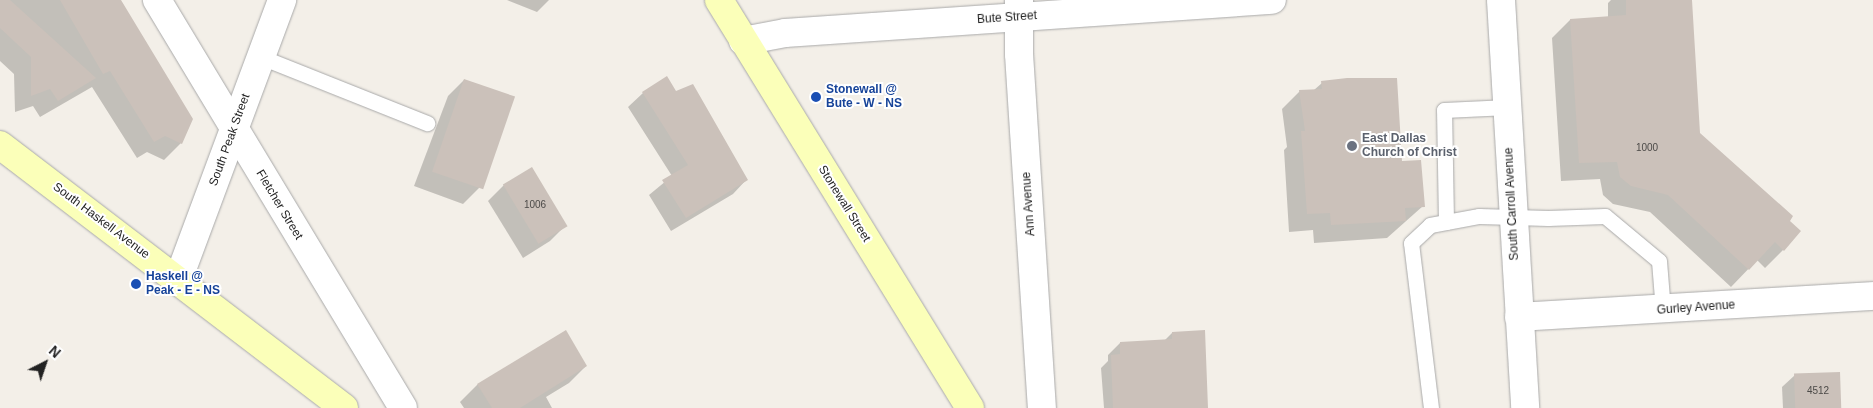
<!DOCTYPE html>
<style>
body{margin:0}
#map{position:relative;width:1873px;height:408px;overflow:hidden;background:#f3efe8;font-family:Helvetica,sans-serif}
div>[style]{position:absolute}
[style*='--x']{left:calc(var(--x)*1px);top:calc(var(--y)*1px);width:calc(var(--w)*1px);rotate:calc(var(--a)*1deg)}
.shadow>*{inset:0;background:#0003}
.building>*{inset:0;background:#cbc1ba;transform-origin:0 0}
.roads{filter:drop-shadow(0 0 1px #a9a9a9) drop-shadow(0 0 1px #a9a9a9)}
.service>*{height:15px;margin:-7.5px;padding:0 7.5px;transform-origin:7.5px;border-radius:7.5px;background:#fff}
.minor>*{height:28px;margin:-14px;padding:0 14px;transform-origin:14px;border-radius:14px;background:#fff}
.tertiary>*{height:28px;margin:-14px;padding:0 14px;transform-origin:14px;border-radius:14px;background:#fff}
.secondary>*{height:28px;margin:-14px;padding:0 14px;transform-origin:14px;border-radius:14px;background:#fbffb9}
.dots>*{width:14px;height:14px;translate:-50% -50%;box-sizing:border-box;border:2px solid #fff;border-radius:50%}
span{translate:-50% -50%;white-space:nowrap;text-align:center;line-height:1.15;-webkit-text-stroke:4px #fff;paint-order:stroke}
.number-label{font-size:10px;color:#4c4a48}
.number-label span{-webkit-text-stroke-width:0}
.street-label{font-size:12px;color:#222}
.transit-label{font-size:12px;color:#164399;font-weight:700}
.left{translate:0 -50%;text-align:left}
.worship-label{font-size:12px;color:#5b616d;font-weight:700}
.north{position:absolute;left:20px;top:338px;width:50px;height:50px;-webkit-text-stroke:4px #fff;paint-order:stroke;rotate:41deg;font-size:14px;font-weight:700;line-height:20px;text-align:center;color:#222}
.north::after{content:'';display:block;margin:auto;width:18px;height:22px;background:#222;clip-path:polygon(50% 0,100% 100%,50% 72%,0 100%)}
</style>
<div id="map">
<div class="shadow">
<i style="clip-path:polygon(0 0,119px 0,181px 143px,164px 160px,147px 152px,137px 158px,92px 87px,40px 117px,33px 106px,15px 112px,14px 74px,0 61px)"></i>
<i style="clip-path:polygon(507px 0,549px 0,537px 12px)"></i>
<i style="clip-path:polygon(1611px 0,1691px 0,1699px 134px,1788px 221px,1783px 250px,1765px 268px,1757px 260px,1731px 287px,1650px 212px,1613px 204px,1603px 195px,1600px 179px,1561px 181px,1552px 38px,1570px 20px,1608px 18px,1608px 3px)"></i>
<i style="clip-path:polygon(464px 80px,479px 188px,463px 204px,414px 186px,448px 96px)"></i>
<i style="clip-path:polygon(1322px 83px,1401px 163px,1423px 206px,1387px 238px,1314px 243px,1313px 230px,1289px 232px,1284px 150px,1287px 147px,1282px 109px,1300px 91px,1314px 90px)"></i>
<i style="clip-path:polygon(676px 92px,747px 179px,733px 194px,671px 231px,649px 195px,672px 176px,628px 107px,643px 93px)"></i>
<i style="clip-path:polygon(504px 185px,566px 225px,550px 241px,523px 258px,488px 201px)"></i>
<i style="clip-path:polygon(565px 332px,586px 366px,569px 383px,546px 397px,552px 408px,464px 408px,460px 402px,477px 385px)"></i>
<i style="clip-path:polygon(1172px 333px,1197px 408px,1104px 408px,1101px 368px,1108px 361px,1108px 355px,1120px 343px,1164px 341px)"></i>
<i style="clip-path:polygon(1795px 375px,1840px 408px,1783px 408px,1782px 387px)"></i>
</div>
<div class="building">
<i style="clip-path:polygon(0 0,10px 0,96px 78px,58px 101px,50px 89px,31px 96px,31px 57px,0 28px)"></i>
<i style="clip-path:polygon(60px 0,121px 0,193px 119px,182px 144px,165px 136px,154px 142px,110px 71px,103px 74px)"></i>
<i style="clip-path:polygon(1626px 0,1692px 0,1700px 133px,1793px 216px,1790px 221px,1801px 231px,1784px 251px,1775px 242px,1749px 270px,1668px 195px,1631px 186px,1620px 177px,1617px 162px,1579px 163px,1570px 19px,1626px 15px)"></i>
<i style="clip-path:polygon(667px 76px,676px 91px,693px 84px,748px 180px,686px 218px,662px 180px,688px 165px,642px 92px)"></i>
<i style="clip-path:polygon(1347px 78px,1397px 78px,1402px 161px,1421px 160px,1425px 207px,1405px 208px,1406px 221px,1331px 225px,1330px 213px,1307px 214px,1301px 131px,1305px 131px,1299px 90px,1322px 89px,1321px 81px)"></i>
<i style="left:464px;top:79px;width:54px;height:98px;rotate:19deg"></i>
<i style="left:532px;top:167px;width:69px;height:34px;rotate:59deg"></i>
<i style="clip-path:polygon(566px 330px,587px 366px,520px 408px,492px 408px,477px 384px)"></i>
<i style="clip-path:polygon(1205px 330px,1208px 408px,1113px 408px,1111px 355px,1120px 354px,1120px 342px,1172px 339px,1172px 332px)"></i>
<i style="left:1840px;top:372px;width:36px;height:46px;rotate:88deg"></i>
</div>
<div class="roads">
<div class="service">
<i style="--x:261;--y:57;--w:179;--a:21.7"></i>
<i style="--x:1446;--y:222;--w:112;--a:-91"></i>
<i style="--x:1444;--y:110;--w:64;--a:-2.7"></i>
<i style="--x:1431;--y:408;--w:166;--a:-96.9"></i>
<i style="--x:1411;--y:243;--w:26;--a:-43"></i>
<i style="--x:1430;--y:225;--w:50;--a:-10.4"></i>
<i style="--x:1479;--y:216;--w:69;--a:1.7"></i>
<i style="--x:1548;--y:218;--w:57;--a:-2"></i>
<i style="--x:1605;--y:216;--w:70;--a:39.8"></i>
<i style="--x:1659;--y:261;--w:50;--a:85.4"></i>
</div>
<div class="minor">
<i style="--x:157;--y:0;--w:476;--a:58.9"></i>
<i style="--x:1019;--y:0;--w:54;--a:90"></i>
<i style="--x:1019;--y:54;--w:355;--a:86.3"></i>
<i style="--x:743;--y:41;--w:43;--a:-10.8"></i>
<i style="--x:785;--y:33;--w:488;--a:-3.9"></i>
<i style="--x:178;--y:280;--w:299;--a:-69.6"></i>
<i style="--x:1519;--y:317;--w:355;--a:-3.4"></i>
</div>
<div class="tertiary">
<i style="--x:1501;--y:0;--w:409;--a:86.6"></i>
</div>
<div class="secondary">
<i style="--x:719;--y:0;--w:479;--a:58.4"></i>
<i style="--x:0;--y:145;--w:433;--a:37.4"></i>
</div>
</div>
<div class="dots">
<i style="left:816px;top:97px;background:#1a4fb4"></i>
<i style="left:1352px;top:146px;background:#6b7280"></i>
<i style="left:136px;top:284px;background:#1a4fb4"></i>
</div>
<div class="number-label">
<span style="left:1647px;top:148px">1000</span>
<span style="left:535px;top:205px">1006</span>
<span style="left:1818px;top:391px">4512</span>
</div>
<div class="street-label">
<span style="left:1007px;top:18px;rotate:-4deg">Bute Street</span>
<span style="left:230px;top:140px;rotate:-70deg">South Peak Street</span>
<span style="left:844px;top:204px;rotate:58deg">Stonewall Street</span>
<span style="left:1029px;top:204px;rotate:-94deg">Ann Avenue</span>
<span style="left:1512px;top:204px;rotate:-93deg">South Carroll Avenue</span>
<span style="left:279px;top:205px;rotate:59deg">Fletcher Street</span>
<span style="left:101px;top:221px;rotate:37deg">South Haskell Avenue</span>
<span style="left:1696px;top:308px;rotate:-4deg">Gurley Avenue</span>
</div>
<div class="transit-label">
<span class="left" style="left:826px;top:97px">Stonewall @<br>Bute - W - NS</span>
<span class="left" style="left:146px;top:284px">Haskell @<br>Peak - E - NS</span>
</div>
<div class="worship-label">
<span class="left" style="left:1362px;top:146px">East Dallas<br>Church of Christ</span>
</div>
<div class="north">N</div>
</div>
